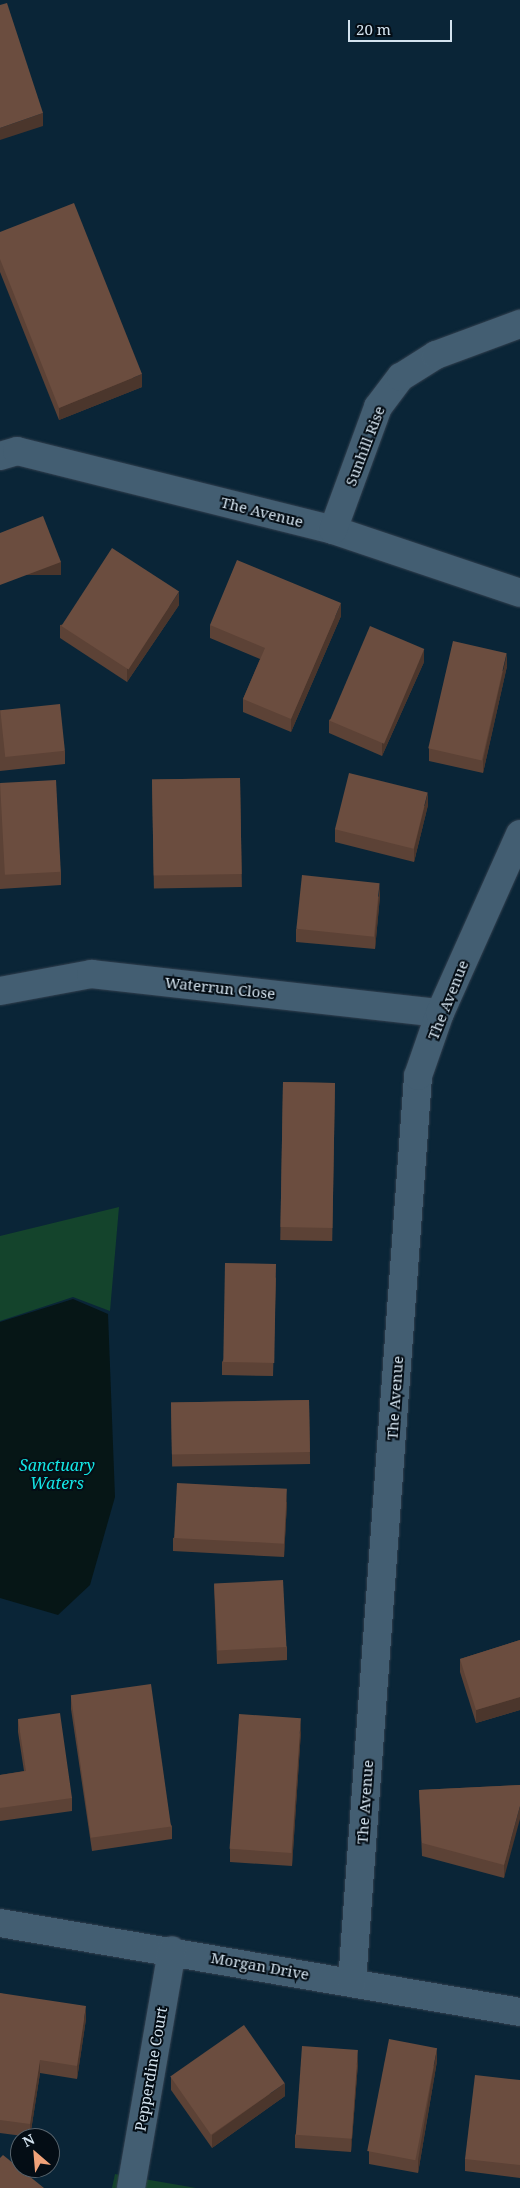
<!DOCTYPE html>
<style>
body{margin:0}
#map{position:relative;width:520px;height:2188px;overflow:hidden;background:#0a2537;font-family:"Noto Serif",serif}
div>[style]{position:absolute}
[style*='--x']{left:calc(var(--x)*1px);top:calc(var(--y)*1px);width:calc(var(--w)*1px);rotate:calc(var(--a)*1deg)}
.green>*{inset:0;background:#14442c}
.water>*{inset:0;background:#061616}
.roads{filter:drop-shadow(0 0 1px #33404f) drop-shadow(0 0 1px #33404f)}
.minor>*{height:28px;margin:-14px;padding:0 14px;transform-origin:14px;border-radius:14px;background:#435e72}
.wall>*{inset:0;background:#5c4236;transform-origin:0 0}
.shaded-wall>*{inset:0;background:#4b362c;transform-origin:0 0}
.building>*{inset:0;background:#6b4d3f;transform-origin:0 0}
span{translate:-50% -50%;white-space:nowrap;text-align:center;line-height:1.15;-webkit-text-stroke:4px #040d15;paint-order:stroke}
.street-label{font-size:15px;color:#d4e3ef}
.water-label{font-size:16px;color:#14e5e5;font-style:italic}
.north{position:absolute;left:10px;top:2128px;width:50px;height:50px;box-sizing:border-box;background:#040d15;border:1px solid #57636c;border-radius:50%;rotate:333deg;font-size:14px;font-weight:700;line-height:20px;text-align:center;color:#d4e3ef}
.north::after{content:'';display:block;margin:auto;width:18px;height:22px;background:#f0a279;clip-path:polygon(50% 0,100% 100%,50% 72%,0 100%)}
.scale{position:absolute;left:348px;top:20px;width:104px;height:22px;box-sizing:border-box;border:2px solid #d4e3ef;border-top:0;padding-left:6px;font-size:15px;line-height:18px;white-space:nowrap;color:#d4e3ef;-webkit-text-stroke:4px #040d15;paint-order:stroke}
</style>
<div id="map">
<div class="green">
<i style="clip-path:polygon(119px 1207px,110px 1311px,73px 1297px,0 1321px,0 1236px)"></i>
<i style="clip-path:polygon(115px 2174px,196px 2188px,112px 2188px)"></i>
</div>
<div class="water">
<i style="clip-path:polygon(73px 1299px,108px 1314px,115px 1497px,90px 1585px,58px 1615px,0 1598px,0 1322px)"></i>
</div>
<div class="roads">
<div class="minor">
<i style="--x:0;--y:456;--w:18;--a:-16"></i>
<i style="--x:17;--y:451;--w:326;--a:14"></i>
<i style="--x:333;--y:530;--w:197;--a:18.6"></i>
<i style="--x:333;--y:530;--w:131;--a:-69.9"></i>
<i style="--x:378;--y:407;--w:38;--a:-53"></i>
<i style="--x:401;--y:377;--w:41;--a:-32.2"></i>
<i style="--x:436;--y:355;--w:90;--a:-20.3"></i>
<i style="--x:0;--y:991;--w:93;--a:-10.6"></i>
<i style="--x:91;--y:974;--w:351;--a:6.4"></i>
<i style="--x:0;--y:1923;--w:528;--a:9.71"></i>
<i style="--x:352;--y:1982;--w:908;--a:-85.83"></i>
<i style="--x:418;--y:1076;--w:67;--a:-70.8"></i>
<i style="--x:440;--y:1013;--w:196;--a:-65.9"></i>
<i style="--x:131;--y:2188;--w:241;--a:-80.2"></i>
</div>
</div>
<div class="wall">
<i style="clip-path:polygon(0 232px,142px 387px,59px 420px,0 272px)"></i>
<i style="clip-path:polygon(179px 605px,127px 682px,60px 638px,60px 625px)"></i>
<i style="clip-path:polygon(341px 616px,291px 732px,243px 712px,243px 699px,260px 659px,210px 638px,210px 625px)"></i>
<i style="clip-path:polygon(424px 662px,382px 756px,329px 733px,329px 720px)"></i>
<i style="clip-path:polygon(507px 666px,483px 773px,429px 761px,429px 748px)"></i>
<i style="clip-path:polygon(0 710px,65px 751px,65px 764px,0 771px)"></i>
<i style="left:240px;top:778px;width:109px;height:88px;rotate:89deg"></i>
<i style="clip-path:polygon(0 783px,61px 872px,61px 885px,0 889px)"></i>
<i style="clip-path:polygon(428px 805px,414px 862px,335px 842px,335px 829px)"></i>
<i style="clip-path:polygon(380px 896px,375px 949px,296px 942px,296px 929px)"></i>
<i style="left:283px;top:1082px;width:52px;height:158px;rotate:1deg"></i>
<i style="clip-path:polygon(276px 1277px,273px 1376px,222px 1375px,222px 1362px)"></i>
<i style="left:309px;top:1400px;width:64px;height:138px;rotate:89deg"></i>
<i style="clip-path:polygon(287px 1502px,284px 1557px,173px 1551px,173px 1538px)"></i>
<i style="clip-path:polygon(214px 1584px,287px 1647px,287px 1660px,217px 1664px)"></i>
<i style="clip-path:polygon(520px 1640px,520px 1710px,476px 1723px,460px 1672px,460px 1659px)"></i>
<i style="clip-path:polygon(71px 1696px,172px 1826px,172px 1839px,92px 1851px,71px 1709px)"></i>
<i style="clip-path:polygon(18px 1719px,72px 1798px,72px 1811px,0 1821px,0 1775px,24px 1771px,18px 1732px)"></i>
<i style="clip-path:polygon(301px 1731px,292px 1866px,230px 1862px,230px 1849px)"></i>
<i style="clip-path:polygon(520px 1785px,504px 1878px,422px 1856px,419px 1790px)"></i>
<i style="clip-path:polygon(0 1993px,86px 2019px,77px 2079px,40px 2073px,30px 2137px,0 2133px)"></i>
<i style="clip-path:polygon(437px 2061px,418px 2173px,369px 2164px,369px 2151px)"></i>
<i style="clip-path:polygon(358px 2063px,351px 2152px,295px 2148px,295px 2135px)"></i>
<i style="clip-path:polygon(171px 2077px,285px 2096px,212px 2148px,171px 2090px)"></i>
<i style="clip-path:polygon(520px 2080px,520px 2178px,465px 2171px,465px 2159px)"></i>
</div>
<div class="shaded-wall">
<i style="clip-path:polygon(43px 113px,43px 126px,0 140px,0 128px)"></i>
<i style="clip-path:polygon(142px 374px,142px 387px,59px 420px,59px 408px)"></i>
<i style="left:61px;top:562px;width:13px;height:65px;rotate:90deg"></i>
<i style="clip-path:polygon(179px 592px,179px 605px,127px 682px,127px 669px)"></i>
<i style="clip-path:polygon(341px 603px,341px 616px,291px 732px,291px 719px)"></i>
<i style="clip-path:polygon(424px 649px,424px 662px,382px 756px,382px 743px)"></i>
<i style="clip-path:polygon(507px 653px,507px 666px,483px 773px,483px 760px)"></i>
<i style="clip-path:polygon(428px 792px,428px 805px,414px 862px,414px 849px)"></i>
<i style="clip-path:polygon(380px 883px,380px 896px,375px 949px,375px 936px)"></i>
<i style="clip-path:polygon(287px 1489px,287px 1502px,284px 1557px,284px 1544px)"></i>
<i style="clip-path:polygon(520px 1697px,520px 1710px,476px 1723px,476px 1710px)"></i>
<i style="clip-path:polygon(301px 1718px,301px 1731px,292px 1866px,292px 1853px)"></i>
<i style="clip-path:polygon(520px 1806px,520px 1819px,504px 1878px,504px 1865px)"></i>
<i style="clip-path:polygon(86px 2006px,86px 2019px,77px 2079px,77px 2066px)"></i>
<i style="clip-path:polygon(437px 2048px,437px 2061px,418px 2173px,418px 2160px)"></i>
<i style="clip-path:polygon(358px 2050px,358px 2063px,351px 2152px,351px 2139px)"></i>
<i style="clip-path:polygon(40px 2060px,40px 2073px,30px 2137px,30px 2124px)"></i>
<i style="clip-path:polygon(285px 2083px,285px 2096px,212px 2148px,212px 2135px)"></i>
</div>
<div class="building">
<i style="clip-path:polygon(7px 3px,43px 113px,0 128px,0 5px)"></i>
<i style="clip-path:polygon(74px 203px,142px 374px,59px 408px,0 259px,0 232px)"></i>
<i style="clip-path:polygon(43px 516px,61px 562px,0 585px,0 533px)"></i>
<i style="left:112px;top:548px;width:80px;height:93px;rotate:33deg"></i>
<i style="clip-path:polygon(237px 560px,341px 603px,291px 719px,243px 699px,265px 648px,210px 625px)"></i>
<i style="left:370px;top:626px;width:59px;height:103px;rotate:23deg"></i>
<i style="left:453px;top:641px;width:55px;height:110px;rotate:13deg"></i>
<i style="left:60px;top:704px;width:47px;height:60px;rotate:84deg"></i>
<i style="left:349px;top:773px;width:81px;height:58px;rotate:14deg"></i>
<i style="left:240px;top:778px;width:96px;height:88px;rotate:89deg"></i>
<i style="left:56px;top:780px;width:92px;height:56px;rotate:87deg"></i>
<i style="left:302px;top:875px;width:78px;height:54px;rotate:6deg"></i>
<i style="left:283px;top:1082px;width:52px;height:145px;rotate:1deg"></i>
<i style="left:225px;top:1263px;width:51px;height:99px;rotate:1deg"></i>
<i style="left:309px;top:1400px;width:52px;height:138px;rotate:89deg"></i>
<i style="left:177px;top:1483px;width:110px;height:55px;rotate:3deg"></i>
<i style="left:283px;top:1580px;width:67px;height:69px;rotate:87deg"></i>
<i style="clip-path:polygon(520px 1640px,520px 1697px,476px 1710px,460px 1659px)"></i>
<i style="left:151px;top:1684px;width:144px;height:81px;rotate:82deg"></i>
<i style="clip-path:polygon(60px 1713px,72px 1798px,0 1808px,0 1775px,26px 1771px,18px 1719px)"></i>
<i style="left:239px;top:1714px;width:62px;height:135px;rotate:4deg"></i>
<i style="clip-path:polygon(520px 1785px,520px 1806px,504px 1865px,422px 1843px,419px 1790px)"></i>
<i style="clip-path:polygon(0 1993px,86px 2006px,77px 2066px,40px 2060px,30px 2124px,0 2120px)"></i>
<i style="left:244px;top:2025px;width:71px;height:90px;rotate:55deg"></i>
<i style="left:389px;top:2039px;width:49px;height:114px;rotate:11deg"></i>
<i style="left:302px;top:2046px;width:56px;height:89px;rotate:4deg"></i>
<i style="clip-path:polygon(475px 2075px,520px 2080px,520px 2165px,465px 2159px)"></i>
<i style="clip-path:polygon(3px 2155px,44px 2188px,0 2188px,0 2158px)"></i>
</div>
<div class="street-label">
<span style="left:365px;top:446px;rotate:-69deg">Sunhill Rise</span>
<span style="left:262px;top:512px;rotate:14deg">The Avenue</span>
<span style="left:220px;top:988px;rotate:6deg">Waterrun Close</span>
<span style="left:448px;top:1000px;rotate:-68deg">The Avenue</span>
<span style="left:395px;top:1398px;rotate:-86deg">The Avenue</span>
<span style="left:365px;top:1802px;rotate:-86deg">The Avenue</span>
<span style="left:260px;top:1966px;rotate:10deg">Morgan Drive</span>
<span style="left:151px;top:2069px;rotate:-80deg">Pepperdine Court</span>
</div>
<div class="water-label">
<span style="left:57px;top:1474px">Sanctuary<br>Waters</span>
</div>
<div class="north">N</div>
<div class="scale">20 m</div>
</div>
